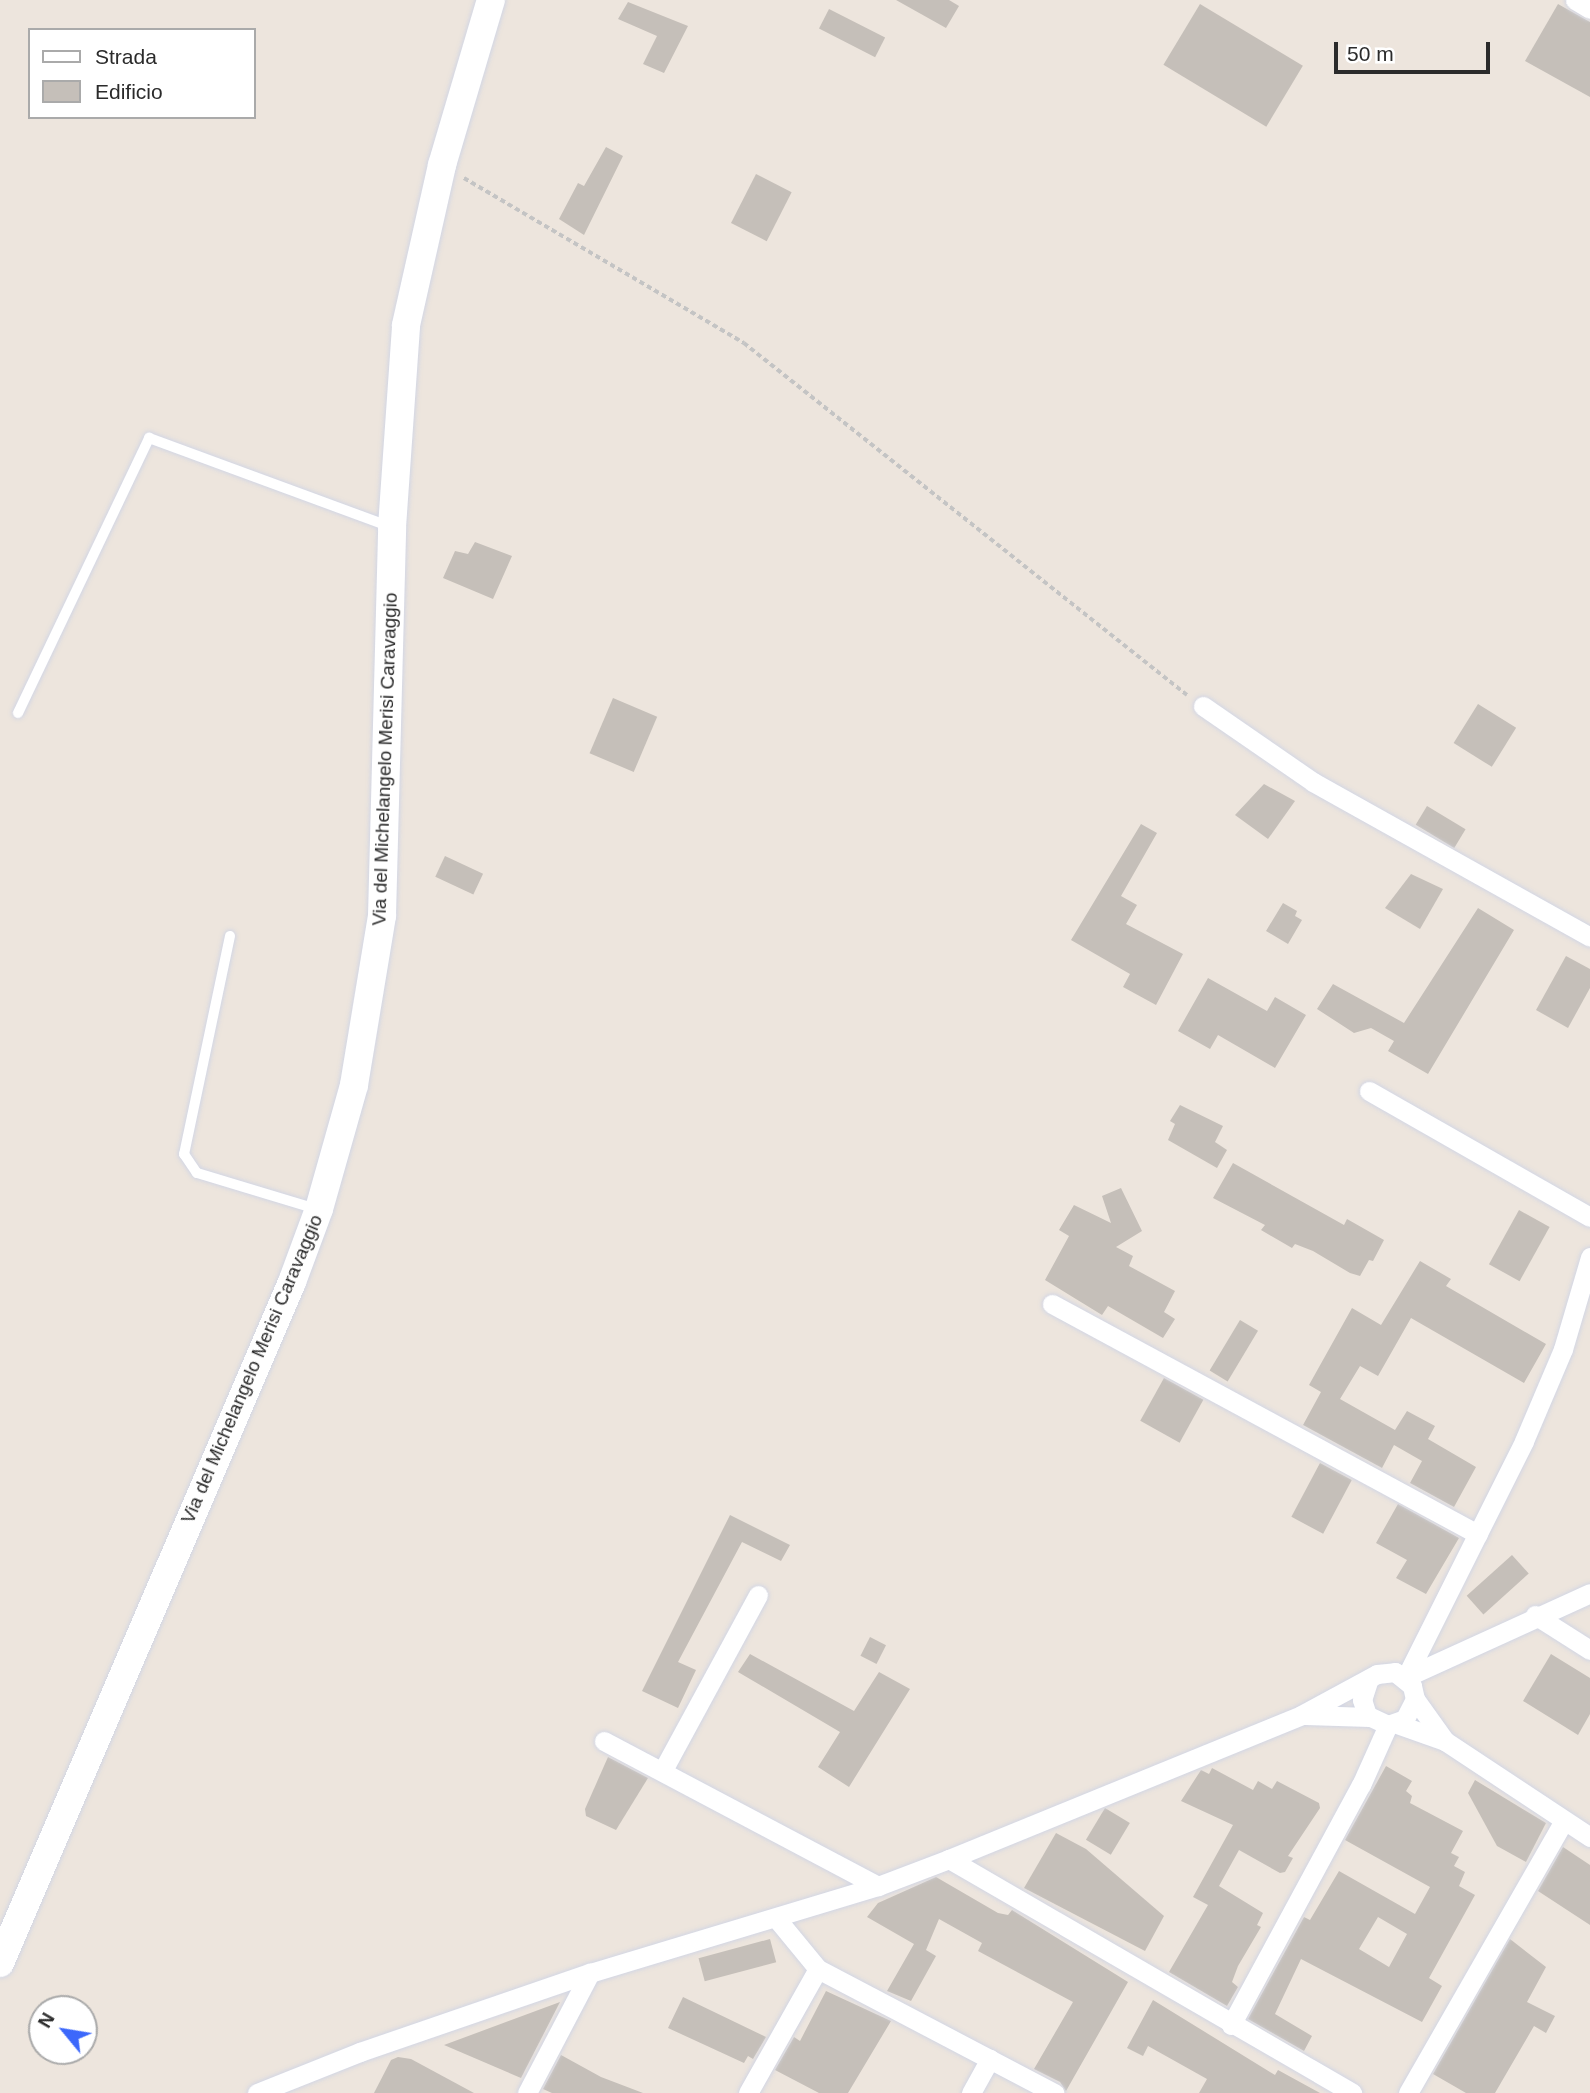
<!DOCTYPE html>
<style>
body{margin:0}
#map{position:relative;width:1590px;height:2093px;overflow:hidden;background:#ede5dd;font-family:Arial,sans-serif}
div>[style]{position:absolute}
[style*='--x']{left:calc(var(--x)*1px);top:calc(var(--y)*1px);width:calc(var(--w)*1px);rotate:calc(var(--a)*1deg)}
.building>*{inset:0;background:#c5bfb9;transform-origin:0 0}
.path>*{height:3.5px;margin-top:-1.75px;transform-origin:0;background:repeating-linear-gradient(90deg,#c4c4c4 0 5px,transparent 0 8.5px)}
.roads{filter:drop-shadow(0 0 2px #d2d6e4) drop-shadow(0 0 2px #d2d6e4)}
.lane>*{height:10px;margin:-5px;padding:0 5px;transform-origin:5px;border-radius:5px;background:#fff}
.street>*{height:19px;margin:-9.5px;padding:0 9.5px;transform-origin:9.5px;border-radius:9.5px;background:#fff}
.secondary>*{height:28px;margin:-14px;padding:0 14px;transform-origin:14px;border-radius:14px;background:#fff}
span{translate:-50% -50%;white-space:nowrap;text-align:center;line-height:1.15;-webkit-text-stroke:5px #fff;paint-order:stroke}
.street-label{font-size:19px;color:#2b2b2b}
.legend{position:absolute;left:28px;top:28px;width:228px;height:91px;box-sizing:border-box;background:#fff;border:2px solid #aaa;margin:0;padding:9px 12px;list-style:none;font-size:21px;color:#2b2b2b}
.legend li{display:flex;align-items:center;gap:14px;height:35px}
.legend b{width:35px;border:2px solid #aaa}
.north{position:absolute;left:28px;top:1995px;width:70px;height:70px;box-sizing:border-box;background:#fff;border:2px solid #aaa;border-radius:50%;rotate:300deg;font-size:19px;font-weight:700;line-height:28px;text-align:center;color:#2b2b2b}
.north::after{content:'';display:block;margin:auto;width:24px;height:32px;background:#3c68fb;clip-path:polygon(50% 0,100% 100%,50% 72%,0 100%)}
.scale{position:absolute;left:1334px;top:42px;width:156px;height:32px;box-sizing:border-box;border:4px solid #2b2b2b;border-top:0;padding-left:9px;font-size:21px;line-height:24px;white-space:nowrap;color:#2b2b2b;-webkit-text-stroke:5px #fff;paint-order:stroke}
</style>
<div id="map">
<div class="building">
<i style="clip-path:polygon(896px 0,949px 0,959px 6px,946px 28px)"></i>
<i style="clip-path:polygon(628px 2px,688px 26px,664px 73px,643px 64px,657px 36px,618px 19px)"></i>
<i style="left:1200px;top:4px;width:120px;height:71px;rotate:31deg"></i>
<i style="clip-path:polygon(1558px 4px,1590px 22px,1590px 97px,1525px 61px)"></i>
<i style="left:829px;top:9px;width:63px;height:22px;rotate:27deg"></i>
<i style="clip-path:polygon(606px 147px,623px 156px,584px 235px,559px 219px,578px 183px,584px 186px)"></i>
<i style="left:756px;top:174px;width:40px;height:55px;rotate:27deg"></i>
<i style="clip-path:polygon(475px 542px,512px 556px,493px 599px,443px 578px,455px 551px,468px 554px)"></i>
<i style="left:613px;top:698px;width:48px;height:60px;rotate:23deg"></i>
<i style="left:1478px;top:704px;width:45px;height:46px;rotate:32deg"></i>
<i style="clip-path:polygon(1264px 784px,1295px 801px,1268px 839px,1235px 815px)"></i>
<i style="left:1427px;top:806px;width:45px;height:22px;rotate:31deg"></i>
<i style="clip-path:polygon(1141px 824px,1157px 833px,1121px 896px,1137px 905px,1126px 924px,1183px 954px,1156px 1005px,1123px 987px,1130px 974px,1071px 940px)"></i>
<i style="left:445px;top:856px;width:42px;height:23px;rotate:25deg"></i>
<i style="clip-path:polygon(1411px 874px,1443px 889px,1420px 929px,1385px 908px)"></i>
<i style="clip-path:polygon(1283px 903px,1297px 911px,1295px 916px,1302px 920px,1288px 944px,1266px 931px)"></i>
<i style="clip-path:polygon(1478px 908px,1514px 930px,1428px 1074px,1388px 1051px,1394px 1041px,1371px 1028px,1354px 1033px,1317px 1009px,1333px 984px,1404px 1023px)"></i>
<i style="clip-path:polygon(1566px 956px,1590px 969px,1590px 988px,1568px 1028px,1536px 1010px)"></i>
<i style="clip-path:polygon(1208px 978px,1267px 1011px,1275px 997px,1306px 1015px,1275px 1068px,1218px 1035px,1210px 1049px,1178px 1031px)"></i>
<i style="clip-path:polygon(1180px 1105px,1223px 1126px,1215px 1142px,1227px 1150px,1217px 1168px,1168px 1140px,1175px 1124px,1170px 1121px)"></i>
<i style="clip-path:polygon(1233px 1163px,1344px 1225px,1347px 1219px,1384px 1240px,1373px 1261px,1369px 1260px,1360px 1276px,1350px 1273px,1313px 1251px,1295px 1244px,1292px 1248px,1261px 1230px,1265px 1225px,1213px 1198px)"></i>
<i style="clip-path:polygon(1121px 1188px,1142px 1231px,1116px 1247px,1133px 1256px,1129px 1266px,1175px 1291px,1164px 1312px,1175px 1319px,1163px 1338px,1108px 1306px,1102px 1315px,1045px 1280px,1069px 1236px,1059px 1230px,1074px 1205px,1111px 1223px,1102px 1196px)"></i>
<i style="left:1519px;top:1210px;width:35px;height:62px;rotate:29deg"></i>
<i style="clip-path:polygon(1420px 1261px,1451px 1279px,1446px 1286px,1546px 1344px,1524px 1383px,1411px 1318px,1378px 1376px,1360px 1366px,1340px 1399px,1395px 1430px,1407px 1411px,1435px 1426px,1428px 1439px,1476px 1467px,1454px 1507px,1410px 1483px,1422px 1461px,1394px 1445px,1382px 1468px,1303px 1425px,1321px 1392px,1309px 1385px,1352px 1308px,1381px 1325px)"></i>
<i style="left:1240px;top:1320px;width:21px;height:59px;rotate:31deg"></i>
<i style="left:1164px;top:1378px;width:45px;height:49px;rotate:29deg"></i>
<i style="left:1320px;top:1463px;width:36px;height:61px;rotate:28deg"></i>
<i style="clip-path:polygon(1398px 1504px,1459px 1538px,1426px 1594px,1396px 1578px,1407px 1560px,1376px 1543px)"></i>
<i style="clip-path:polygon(730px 1515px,790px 1545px,781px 1561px,742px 1542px,678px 1662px,696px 1670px,678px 1708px,642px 1691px)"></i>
<i style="left:1512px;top:1555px;width:25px;height:61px;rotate:48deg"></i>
<i style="left:870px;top:1637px;width:18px;height:21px;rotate:27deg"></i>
<i style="clip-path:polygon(750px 1654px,854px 1711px,879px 1672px,910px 1689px,849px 1787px,818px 1767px,840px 1732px,738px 1672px)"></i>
<i style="clip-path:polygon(1551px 1654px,1590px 1678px,1590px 1714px,1578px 1735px,1523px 1701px)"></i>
<i style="clip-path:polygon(608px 1757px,648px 1778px,616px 1830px,586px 1816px,585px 1809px)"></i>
<i style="clip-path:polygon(evenodd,1386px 1766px,1412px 1781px,1406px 1791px,1412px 1796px,1410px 1803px,1463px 1831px,1451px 1853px,1459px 1857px,1454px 1866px,1465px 1872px,1459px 1886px,1475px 1895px,1429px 1978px,1442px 1986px,1422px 2022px,1301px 1959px,1275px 2014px,1312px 2036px,1304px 2051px,1248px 2019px,1304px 1917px,1310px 1920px,1339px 1871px,1415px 1914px,1430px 1887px,1345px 1840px,1386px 1766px,1378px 1917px,1407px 1934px,1389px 1967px,1359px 1949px,1378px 1917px)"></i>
<i style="clip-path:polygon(1212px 1768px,1253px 1790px,1258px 1781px,1272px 1789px,1277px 1781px,1319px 1803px,1320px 1808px,1288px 1856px,1293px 1858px,1285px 1872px,1280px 1873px,1239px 1850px,1219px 1886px,1263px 1913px,1257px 1925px,1261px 1927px,1238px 1966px,1232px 1982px,1238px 1987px,1227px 2006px,1169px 1972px,1208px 1905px,1193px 1897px,1233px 1825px,1181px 1801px,1201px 1770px,1209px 1774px)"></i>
<i style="clip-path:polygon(1475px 1780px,1546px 1823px,1526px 1862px,1497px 1846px,1468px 1793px)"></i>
<i style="left:1105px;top:1808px;width:29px;height:37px;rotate:31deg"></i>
<i style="clip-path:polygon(1056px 1833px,1086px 1849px,1164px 1916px,1145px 1951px,1024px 1888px)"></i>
<i style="clip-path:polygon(1563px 1847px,1590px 1865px,1590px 1925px,1538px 1891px)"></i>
<i style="clip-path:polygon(936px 1877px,998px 1913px,1008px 1915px,1012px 1910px,1128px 1982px,1066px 2091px,1060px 2082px,1034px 2069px,1073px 2002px,978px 1951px,982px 1943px,939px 1919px,926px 1950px,936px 1956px,911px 2001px,887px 1991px,914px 1944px,867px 1917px,878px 1903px)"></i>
<i style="left:770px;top:1939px;width:24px;height:74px;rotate:75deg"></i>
<i style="clip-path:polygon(1510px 1939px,1546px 1967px,1527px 2002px,1555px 2016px,1546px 2033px,1534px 2026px,1495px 2093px,1466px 2093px,1433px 2074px)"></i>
<i style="clip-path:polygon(826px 1991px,891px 2021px,848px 2093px,819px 2093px,775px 2070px,794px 2037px,800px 2041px)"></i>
<i style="clip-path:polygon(683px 1997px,766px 2037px,753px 2059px,748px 2056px,744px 2063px,668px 2028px)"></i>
<i style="clip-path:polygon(1153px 2000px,1275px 2075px,1278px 2070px,1320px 2093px,1199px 2093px,1207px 2079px,1148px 2046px,1143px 2056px,1127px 2048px)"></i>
<i style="clip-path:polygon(560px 2002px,521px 2078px,444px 2045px)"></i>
<i style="clip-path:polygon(561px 2055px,601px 2077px,643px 2093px,552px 2093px,543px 2089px)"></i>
<i style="clip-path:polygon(398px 2057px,411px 2059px,474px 2093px,374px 2093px,391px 2060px)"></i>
</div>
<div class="path">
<i style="--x:464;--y:178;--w:325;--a:30.5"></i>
<i style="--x:744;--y:343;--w:566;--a:38.47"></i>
</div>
<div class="roads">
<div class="lane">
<i style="--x:18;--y:713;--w:305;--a:-64.5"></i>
<i style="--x:149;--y:438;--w:255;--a:20.2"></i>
<i style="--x:230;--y:936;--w:223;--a:101.9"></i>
<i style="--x:184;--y:1154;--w:23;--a:56"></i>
<i style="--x:197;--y:1173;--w:124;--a:16.8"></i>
</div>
<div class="street">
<i style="--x:1575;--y:0;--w:17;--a:31"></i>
<i style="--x:1203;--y:706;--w:134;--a:34.6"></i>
<i style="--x:1313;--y:782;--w:317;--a:29.2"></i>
<i style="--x:1369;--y:1091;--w:254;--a:29.7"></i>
<i style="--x:1052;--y:1304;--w:484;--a:28.4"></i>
<i style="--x:1535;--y:1615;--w:65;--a:32.5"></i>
<i style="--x:1406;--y:1677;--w:264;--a:-63.4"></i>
<i style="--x:1524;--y:1441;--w:100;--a:-67"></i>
<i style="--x:1563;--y:1349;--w:96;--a:-73.6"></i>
<i style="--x:1406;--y:1677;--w:202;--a:-24.5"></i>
<i style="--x:1415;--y:1699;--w:52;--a:54.5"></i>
<i style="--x:1305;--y:1715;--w:65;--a:1.8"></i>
<i style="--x:1397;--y:1724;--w:51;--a:19.5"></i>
<i style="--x:1445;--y:1741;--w:174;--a:33.5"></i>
<i style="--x:604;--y:1741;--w:310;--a:27.9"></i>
<i style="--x:663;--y:1770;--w:199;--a:-61.5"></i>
<i style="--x:949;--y:1859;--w:466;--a:30.1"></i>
<i style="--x:818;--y:1969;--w:267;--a:27.7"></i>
<i style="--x:1231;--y:2025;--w:273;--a:-61.6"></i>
<i style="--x:1361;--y:1785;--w:66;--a:-65.8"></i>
<i style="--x:257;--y:2093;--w:111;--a:-21.7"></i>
<i style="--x:360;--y:2052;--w:243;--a:-19"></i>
<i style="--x:590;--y:1973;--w:301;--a:-16.8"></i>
<i style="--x:878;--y:1886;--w:76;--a:-20.8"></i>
<i style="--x:949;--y:1859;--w:380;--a:-22.2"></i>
<i style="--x:1301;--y:1715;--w:86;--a:-28.3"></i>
<i style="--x:1377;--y:1674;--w:18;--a:-6"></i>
<i style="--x:1395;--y:1672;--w:22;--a:39"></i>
<i style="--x:1412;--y:1686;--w:13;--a:77"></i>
<i style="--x:1415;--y:1699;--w:22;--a:117"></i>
<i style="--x:1405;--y:1719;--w:18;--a:161"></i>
<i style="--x:1388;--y:1725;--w:23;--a:-155"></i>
<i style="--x:1367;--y:1715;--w:16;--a:-108"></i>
<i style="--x:1362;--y:1700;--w:22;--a:-72"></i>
<i style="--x:527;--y:2093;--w:136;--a:-62.3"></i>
<i style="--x:748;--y:2093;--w:142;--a:-60.6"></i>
<i style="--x:818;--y:1969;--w:66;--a:-129.5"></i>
<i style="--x:971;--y:2093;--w:39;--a:-61"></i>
<i style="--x:1408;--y:2093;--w:314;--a:-60.2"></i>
</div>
<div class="secondary">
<i style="--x:0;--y:1963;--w:741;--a:-66.79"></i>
<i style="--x:292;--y:1282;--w:78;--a:-69.7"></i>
<i style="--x:319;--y:1209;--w:129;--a:-74.2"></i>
<i style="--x:354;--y:1085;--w:171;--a:-80.6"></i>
<i style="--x:382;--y:916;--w:389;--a:-88.5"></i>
<i style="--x:392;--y:527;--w:202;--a:-86"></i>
<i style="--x:406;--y:325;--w:164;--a:-77.3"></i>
<i style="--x:442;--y:165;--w:172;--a:-73.5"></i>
</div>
</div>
<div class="street-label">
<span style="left:385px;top:759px;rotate:-88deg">Via del Michelangelo Merisi Caravaggio</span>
<span style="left:252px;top:1369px;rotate:-67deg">Via del Michelangelo Merisi Caravaggio</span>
</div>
<ul class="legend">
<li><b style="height:9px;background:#fff"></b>Strada</li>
<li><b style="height:19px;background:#c5bfb9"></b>Edificio</li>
</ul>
<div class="north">N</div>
<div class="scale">50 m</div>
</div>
